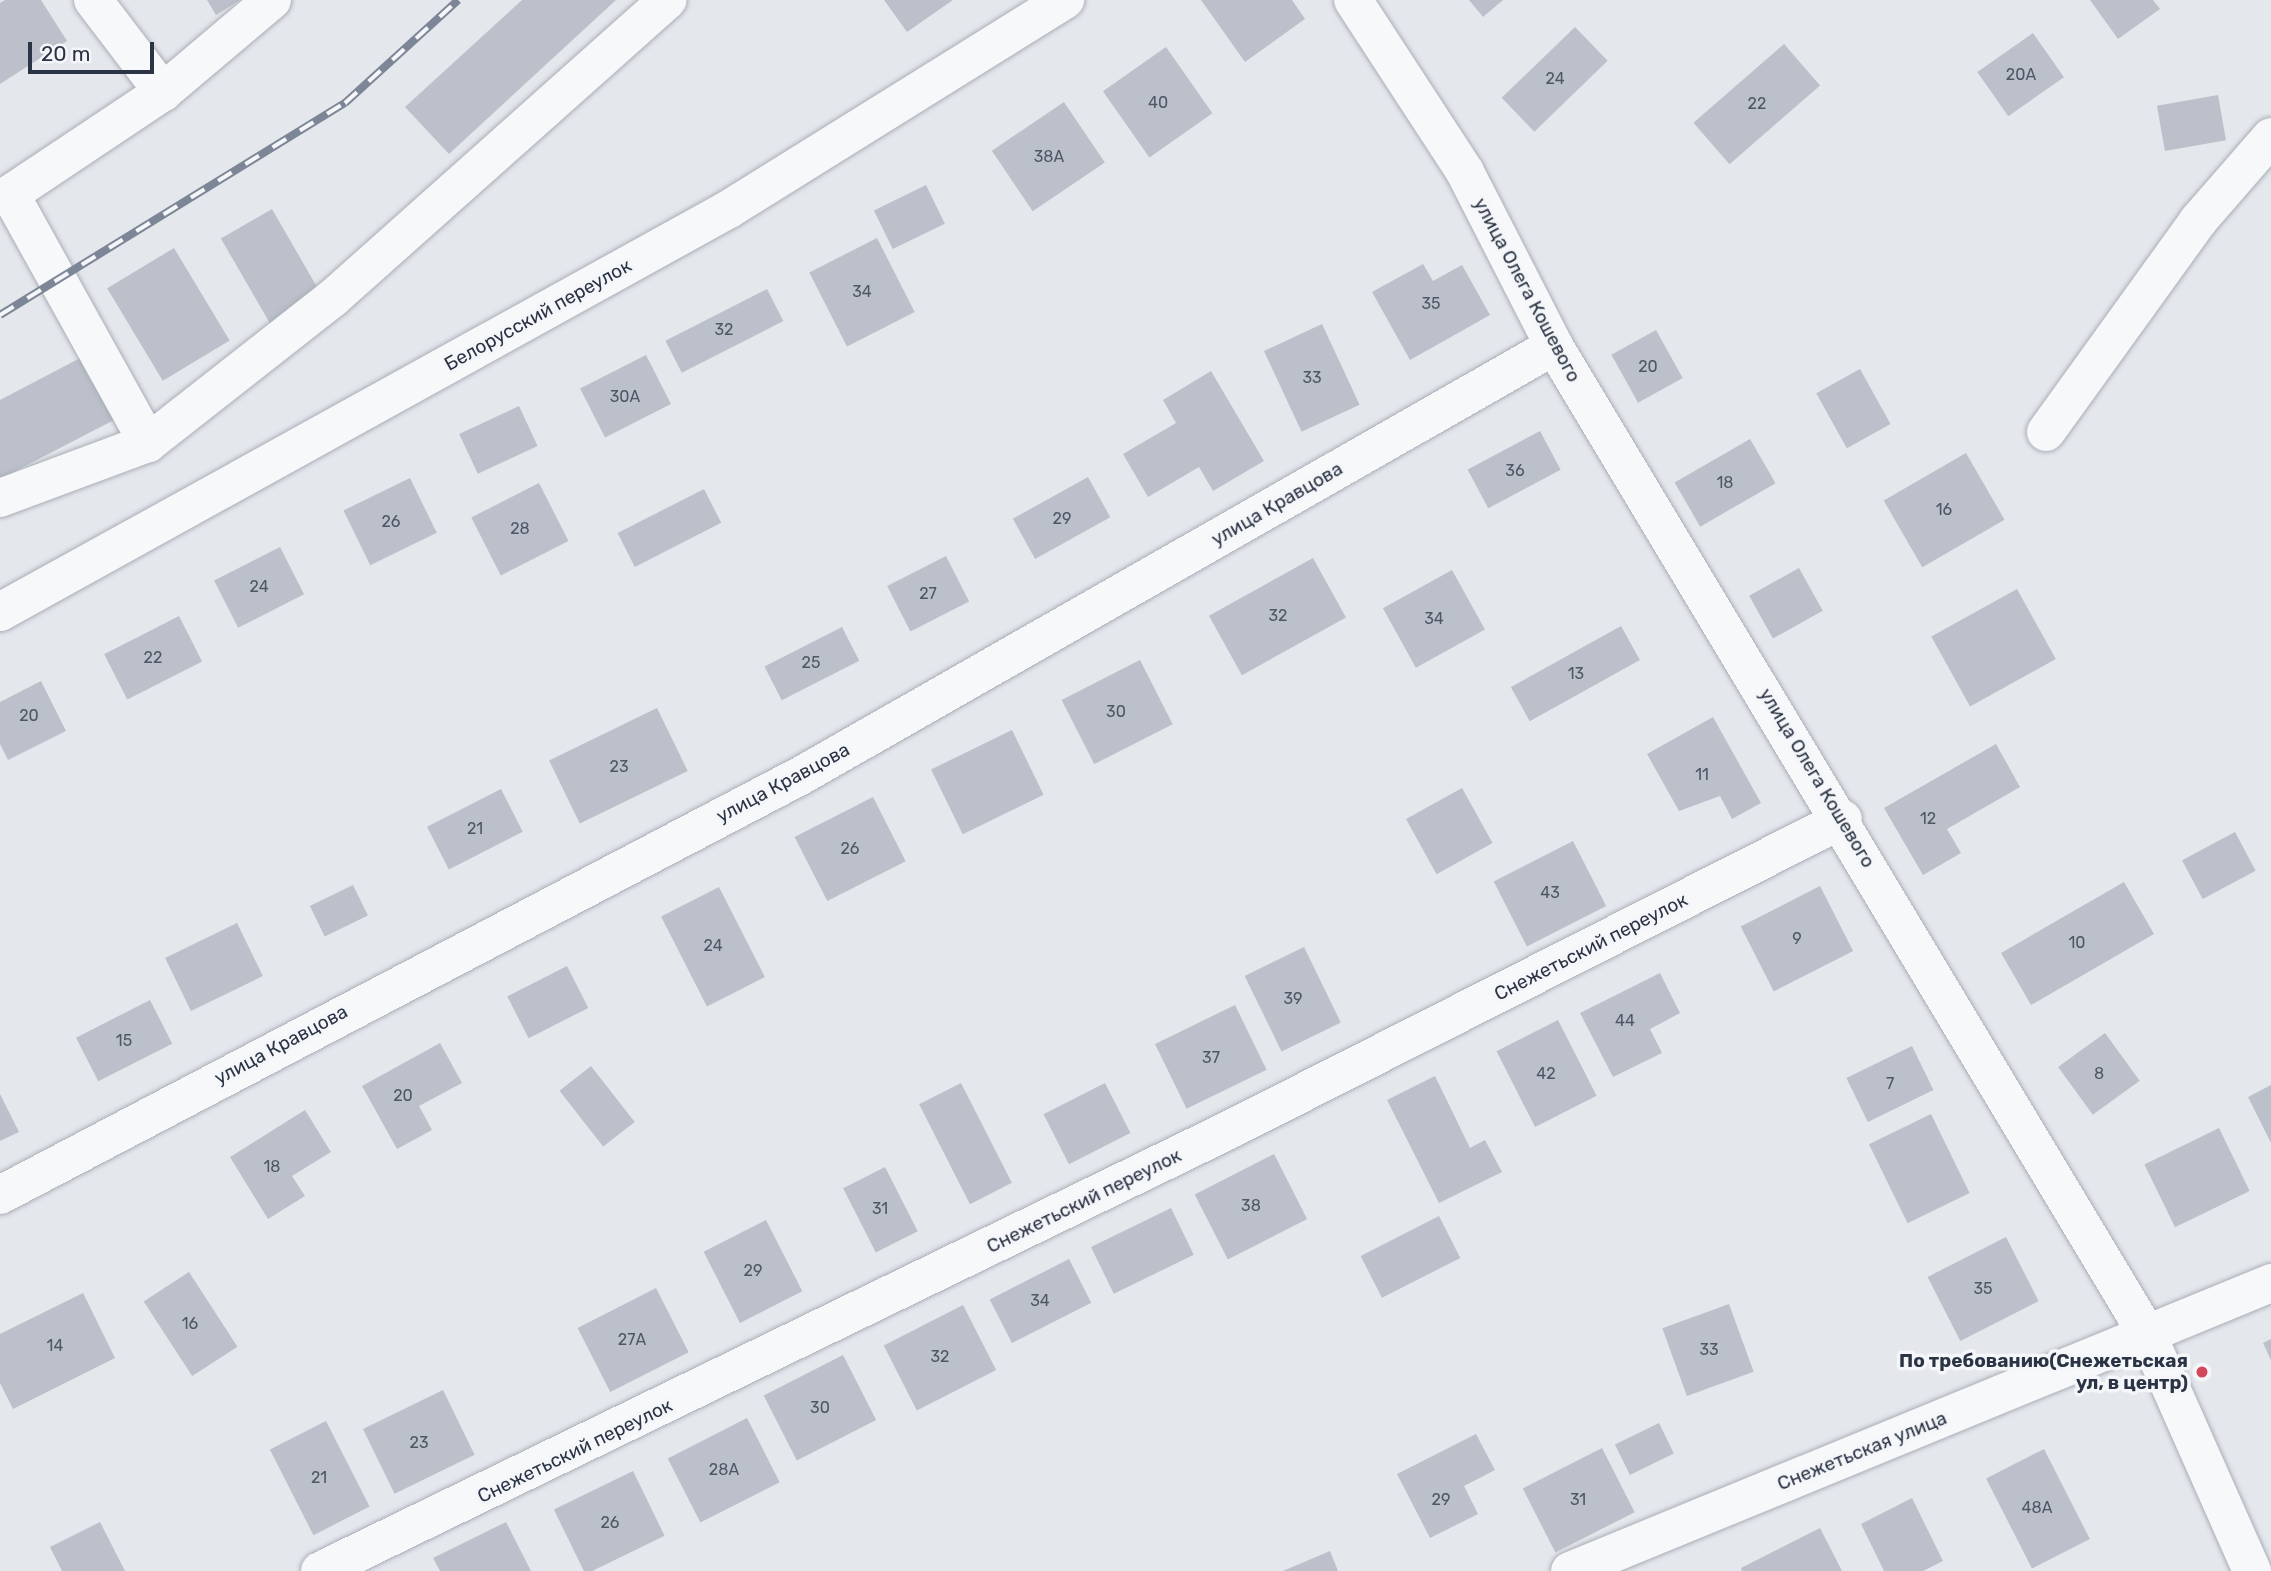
<!DOCTYPE html>
<meta charset="utf-8">
<style>
body{margin:0}
#map{position:relative;width:2271px;height:1571px;overflow:hidden;background:#e4e7ec;font-family:Rubik,sans-serif}
div>[style]{position:absolute}
[style*='--x']{left:calc(var(--x)*1px);top:calc(var(--y)*1px);width:calc(var(--w)*1px);rotate:calc(var(--a)*1deg)}
.building>*{inset:0;background:#bbc0ca;transform-origin:0 0}
.roads{filter:drop-shadow(0 0 2px #a9aeb7) drop-shadow(0 0 2px #a9aeb7)}
.minor>*{height:38px;margin:-19px;padding:0 19px;transform-origin:19px;border-radius:19px;background:#f7f8fa}
.rail>*{height:8px;margin-top:-4px;transform-origin:0;background:repeating-linear-gradient(90deg,#f4f6f9 0 16px,#7d8696 0 32px);box-sizing:border-box;border-block:2px solid #7d8696}
.dots>*{width:19px;height:19px;translate:-50% -50%;box-sizing:border-box;border:4px solid #f4f6f9;border-radius:50%}
span{translate:-50% -50%;white-space:nowrap;text-align:center;line-height:1.15;-webkit-text-stroke:7px #f4f6f9;paint-order:stroke}
.number-label{font-size:16px;color:#4f5766}
.number-label span{-webkit-text-stroke-width:0}
.street-label{font-size:19px;color:#2b3445}
.poi-label{font-size:19px;color:#2b3445;font-weight:700}
.right{translate:-100% -50%;text-align:right}
.scale{position:absolute;left:28px;top:42px;width:126px;height:32px;box-sizing:border-box;border:4px solid #2b3445;border-top:0;padding-left:9px;font-size:21px;line-height:24px;white-space:nowrap;color:#2b3445;-webkit-text-stroke:5px #f4f6f9;paint-order:stroke}
</style>
<div id="map">
<div class="building">
<i style="clip-path:polygon(5px 0,41px 0,67px 41px,0 84px,0 3px)"></i>
<i style="clip-path:polygon(207px 0,240px 0,216px 15px)"></i>
<i style="clip-path:polygon(522px 0,616px 0,449px 154px,405px 107px)"></i>
<i style="clip-path:polygon(884px 0,953px 0,907px 32px)"></i>
<i style="clip-path:polygon(1201px 0,1292px 0,1305px 19px,1245px 62px)"></i>
<i style="clip-path:polygon(1469px 0,1503px 0,1483px 17px)"></i>
<i style="clip-path:polygon(2090px 0,2153px 0,2160px 9px,2118px 39px)"></i>
<i style="left:1575px;top:27px;width:47px;height:102px;rotate:46deg"></i>
<i style="left:2033px;top:33px;width:54px;height:68px;rotate:55deg"></i>
<i style="left:1784px;top:44px;width:55px;height:120px;rotate:49deg"></i>
<i style="left:1166px;top:47px;width:81px;height:77px;rotate:55deg"></i>
<i style="left:2218px;top:95px;width:46px;height:62px;rotate:80deg"></i>
<i style="left:1064px;top:102px;width:73px;height:87px;rotate:56deg"></i>
<i style="left:926px;top:185px;width:43px;height:58px;rotate:64deg"></i>
<i style="left:272px;top:209px;width:99px;height:59px;rotate:60deg"></i>
<i style="left:877px;top:238px;width:83px;height:76px;rotate:63deg"></i>
<i style="left:174px;top:248px;width:108px;height:78px;rotate:59deg"></i>
<i style="clip-path:polygon(1423px 264px,1433px 281px,1462px 265px,1490px 315px,1410px 360px,1372px 292px)"></i>
<i style="left:767px;top:289px;width:36px;height:114px;rotate:63deg"></i>
<i style="left:1322px;top:324px;width:89px;height:64px;rotate:65deg"></i>
<i style="left:1656px;top:330px;width:55px;height:51px;rotate:61deg"></i>
<i style="left:646px;top:355px;width:55px;height:74px;rotate:63deg"></i>
<i style="clip-path:polygon(84px 356px,116px 419px,0 479px,0 400px)"></i>
<i style="left:1860px;top:369px;width:63px;height:50px;rotate:61deg"></i>
<i style="clip-path:polygon(1211px 371px,1264px 461px,1213px 491px,1199px 467px,1148px 497px,1123px 454px,1176px 423px,1163px 400px)"></i>
<i style="left:519px;top:406px;width:44px;height:66px;rotate:65deg"></i>
<i style="left:1540px;top:431px;width:44px;height:82px;rotate:62deg"></i>
<i style="left:1750px;top:439px;width:51px;height:87px;rotate:60deg"></i>
<i style="left:1966px;top:453px;width:77px;height:95px;rotate:60deg"></i>
<i style="left:1088px;top:477px;width:46px;height:86px;rotate:61deg"></i>
<i style="left:410px;top:478px;width:61px;height:74px;rotate:64deg"></i>
<i style="left:539px;top:483px;width:65px;height:76px;rotate:63deg"></i>
<i style="left:704px;top:489px;width:38px;height:97px;rotate:63deg"></i>
<i style="left:280px;top:547px;width:53px;height:74px;rotate:63deg"></i>
<i style="left:946px;top:556px;width:51px;height:66px;rotate:63deg"></i>
<i style="left:1313px;top:558px;width:68px;height:119px;rotate:61deg"></i>
<i style="left:1799px;top:568px;width:49px;height:57px;rotate:61deg"></i>
<i style="left:1452px;top:570px;width:68px;height:79px;rotate:61deg"></i>
<i style="left:2017px;top:589px;width:80px;height:98px;rotate:61deg"></i>
<i style="left:179px;top:616px;width:51px;height:84px;rotate:63deg"></i>
<i style="left:1621px;top:626px;width:39px;height:126px;rotate:61deg"></i>
<i style="left:842px;top:627px;width:38px;height:87px;rotate:63deg"></i>
<i style="left:1140px;top:660px;width:72px;height:88px;rotate:63deg"></i>
<i style="clip-path:polygon(41px 681px,66px 731px,8px 760px,0 744px,0 702px)"></i>
<i style="left:657px;top:708px;width:70px;height:120px;rotate:64deg"></i>
<i style="clip-path:polygon(1713px 717px,1761px 803px,1732px 819px,1720px 796px,1679px 811px,1647px 754px)"></i>
<i style="left:1012px;top:730px;width:72px;height:90px;rotate:64deg"></i>
<i style="clip-path:polygon(1996px 744px,2020px 787px,1947px 829px,1961px 853px,1923px 875px,1884px 808px)"></i>
<i style="left:1462px;top:788px;width:63px;height:64px;rotate:61deg"></i>
<i style="left:501px;top:789px;width:48px;height:83px;rotate:63deg"></i>
<i style="left:873px;top:797px;width:72px;height:88px;rotate:63deg"></i>
<i style="left:2235px;top:832px;width:44px;height:60px;rotate:62deg"></i>
<i style="left:1573px;top:841px;width:73px;height:89px;rotate:63deg"></i>
<i style="left:2124px;top:882px;width:60px;height:142px;rotate:60deg"></i>
<i style="left:353px;top:885px;width:34px;height:48px;rotate:64deg"></i>
<i style="left:1820px;top:886px;width:73px;height:89px;rotate:63deg"></i>
<i style="left:719px;top:887px;width:101px;height:65px;rotate:63deg"></i>
<i style="left:237px;top:923px;width:59px;height:80px;rotate:64deg"></i>
<i style="left:1304px;top:947px;width:84px;height:66px;rotate:64deg"></i>
<i style="left:567px;top:966px;width:47px;height:67px;rotate:63deg"></i>
<i style="clip-path:polygon(1660px 973px,1680px 1013px,1650px 1029px,1662px 1053px,1613px 1077px,1580px 1013px)"></i>
<i style="left:150px;top:1000px;width:49px;height:83px;rotate:63deg"></i>
<i style="left:1235px;top:1005px;width:72px;height:89px;rotate:64deg"></i>
<i style="left:1558px;top:1020px;width:85px;height:69px;rotate:63deg"></i>
<i style="left:2105px;top:1033px;width:59px;height:58px;rotate:54deg"></i>
<i style="clip-path:polygon(440px 1043px,462px 1083px,419px 1106px,432px 1130px,397px 1149px,362px 1086px)"></i>
<i style="left:1912px;top:1046px;width:49px;height:73px;rotate:64deg"></i>
<i style="left:591px;top:1066px;width:71px;height:40px;rotate:52deg"></i>
<i style="clip-path:polygon(1435px 1076px,1470px 1148px,1485px 1140px,1502px 1172px,1439px 1203px,1387px 1100px)"></i>
<i style="left:961px;top:1083px;width:112px;height:47px;rotate:63deg"></i>
<i style="left:1105px;top:1083px;width:56px;height:69px;rotate:63deg"></i>
<i style="clip-path:polygon(2271px 1085px,2271px 1143px,2248px 1097px)"></i>
<i style="clip-path:polygon(0 1094px,19px 1132px,0 1141px)"></i>
<i style="clip-path:polygon(305px 1110px,331px 1152px,292px 1176px,305px 1196px,268px 1219px,230px 1157px)"></i>
<i style="left:1931px;top:1114px;width:88px;height:69px;rotate:64deg"></i>
<i style="left:2219px;top:1128px;width:70px;height:83px;rotate:64deg"></i>
<i style="left:1274px;top:1154px;width:73px;height:89px;rotate:63deg"></i>
<i style="left:885px;top:1167px;width:72px;height:47px;rotate:63deg"></i>
<i style="left:1171px;top:1208px;width:52px;height:89px;rotate:64deg"></i>
<i style="left:1439px;top:1216px;width:47px;height:88px;rotate:63deg"></i>
<i style="left:766px;top:1220px;width:80px;height:70px;rotate:63deg"></i>
<i style="left:2006px;top:1237px;width:72px;height:88px;rotate:63deg"></i>
<i style="left:1069px;top:1259px;width:49px;height:89px;rotate:63deg"></i>
<i style="left:189px;top:1272px;width:89px;height:54px;rotate:57deg"></i>
<i style="left:656px;top:1288px;width:72px;height:88px;rotate:63deg"></i>
<i style="clip-path:polygon(83px 1293px,115px 1358px,13px 1409px,0 1383px,0 1334px)"></i>
<i style="left:1729px;top:1304px;width:72px;height:71px;rotate:70deg"></i>
<i style="left:963px;top:1305px;width:73px;height:89px;rotate:63deg"></i>
<i style="clip-path:polygon(2271px 1339px,2271px 1360px,2263px 1343px)"></i>
<i style="left:843px;top:1355px;width:73px;height:89px;rotate:63deg"></i>
<i style="left:443px;top:1390px;width:72px;height:89px;rotate:64deg"></i>
<i style="left:747px;top:1418px;width:72px;height:89px;rotate:63deg"></i>
<i style="left:326px;top:1421px;width:96px;height:63px;rotate:63deg"></i>
<i style="left:1659px;top:1423px;width:34px;height:49px;rotate:64deg"></i>
<i style="clip-path:polygon(1476px 1434px,1495px 1470px,1464px 1486px,1478px 1514px,1430px 1538px,1397px 1474px)"></i>
<i style="left:1602px;top:1448px;width:72px;height:89px;rotate:63deg"></i>
<i style="left:2044px;top:1449px;width:101px;height:65px;rotate:63deg"></i>
<i style="left:633px;top:1471px;width:72px;height:88px;rotate:64deg"></i>
<i style="clip-path:polygon(1912px 1498px,1943px 1561px,1923px 1571px,1884px 1571px,1861px 1524px)"></i>
<i style="clip-path:polygon(100px 1522px,125px 1571px,62px 1571px,50px 1547px)"></i>
<i style="clip-path:polygon(506px 1522px,531px 1571px,440px 1571px,433px 1558px)"></i>
<i style="clip-path:polygon(1820px 1528px,1842px 1571px,1742px 1571px,1741px 1568px)"></i>
<i style="clip-path:polygon(1330px 1551px,1338px 1571px,1283px 1571px)"></i>
</div>
<div class="roads">
<div class="minor">
<i style="--x:93;--y:0;--w:116;--a:52.7"></i>
<i style="--x:272;--y:0;--w:143;--a:139.8"></i>
<i style="--x:163;--y:92;--w:184;--a:146.3"></i>
<i style="--x:10;--y:194;--w:285;--a:61"></i>
<i style="--x:148;--y:443;--w:235;--a:-38.1"></i>
<i style="--x:333;--y:298;--w:448;--a:-41.7"></i>
<i style="--x:1353;--y:0;--w:205;--a:56.9"></i>
<i style="--x:1465;--y:172;--w:195;--a:62.9"></i>
<i style="--x:1554;--y:346;--w:1152;--a:59.03"></i>
<i style="--x:2147;--y:1334;--w:259;--a:66.1"></i>
<i style="--x:2046;--y:432;--w:260;--a:-54.2"></i>
<i style="--x:2198;--y:221;--w:111;--a:-49"></i>
<i style="--x:0;--y:498;--w:158;--a:-20.4"></i>
<i style="--x:0;--y:612;--w:833;--a:-28.93"></i>
<i style="--x:729;--y:209;--w:396;--a:-31.9"></i>
<i style="--x:0;--y:1195;--w:905;--a:-27.64"></i>
<i style="--x:802;--y:775;--w:866;--a:-29.7"></i>
<i style="--x:320;--y:1571;--w:1010;--a:-25.88"></i>
<i style="--x:1229;--y:1130;--w:688;--a:-26.86"></i>
<i style="--x:1570;--y:1571;--w:758;--a:-22.33"></i>
</div>
</div>
<div class="rail">
<i style="--x:0;--y:315;--w:405;--a:-31.6"></i>
<i style="--x:345;--y:103;--w:153;--a:-42.3"></i>
</div>
<div class="dots">
<i style="left:2202px;top:1372px;background:#d1495b"></i>
</div>
<div class="number-label">
<span style="left:2021px;top:75px">20А</span>
<span style="left:1555px;top:79px">24</span>
<span style="left:1158px;top:103px">40</span>
<span style="left:1757px;top:104px">22</span>
<span style="left:1049px;top:157px">38А</span>
<span style="left:862px;top:292px">34</span>
<span style="left:1431px;top:304px">35</span>
<span style="left:724px;top:330px">32</span>
<span style="left:1648px;top:367px">20</span>
<span style="left:1312px;top:378px">33</span>
<span style="left:625px;top:397px">30А</span>
<span style="left:1515px;top:471px">36</span>
<span style="left:1725px;top:483px">18</span>
<span style="left:1944px;top:510px">16</span>
<span style="left:1062px;top:519px">29</span>
<span style="left:391px;top:522px">26</span>
<span style="left:520px;top:529px">28</span>
<span style="left:259px;top:587px">24</span>
<span style="left:928px;top:594px">27</span>
<span style="left:1278px;top:616px">32</span>
<span style="left:1434px;top:619px">34</span>
<span style="left:153px;top:658px">22</span>
<span style="left:811px;top:663px">25</span>
<span style="left:1576px;top:674px">13</span>
<span style="left:1116px;top:712px">30</span>
<span style="left:29px;top:716px">20</span>
<span style="left:619px;top:767px">23</span>
<span style="left:1702px;top:775px">11</span>
<span style="left:1928px;top:819px">12</span>
<span style="left:475px;top:829px">21</span>
<span style="left:850px;top:849px">26</span>
<span style="left:1550px;top:893px">43</span>
<span style="left:1797px;top:939px">9</span>
<span style="left:2077px;top:943px">10</span>
<span style="left:713px;top:946px">24</span>
<span style="left:1293px;top:999px">39</span>
<span style="left:1625px;top:1021px">44</span>
<span style="left:124px;top:1041px">15</span>
<span style="left:1211px;top:1058px">37</span>
<span style="left:1546px;top:1074px">42</span>
<span style="left:2099px;top:1074px">8</span>
<span style="left:1890px;top:1084px">7</span>
<span style="left:403px;top:1096px">20</span>
<span style="left:272px;top:1167px">18</span>
<span style="left:1251px;top:1206px">38</span>
<span style="left:880px;top:1209px">31</span>
<span style="left:753px;top:1271px">29</span>
<span style="left:1983px;top:1289px">35</span>
<span style="left:1040px;top:1301px">34</span>
<span style="left:190px;top:1324px">16</span>
<span style="left:632px;top:1340px">27А</span>
<span style="left:55px;top:1346px">14</span>
<span style="left:1709px;top:1350px">33</span>
<span style="left:940px;top:1357px">32</span>
<span style="left:820px;top:1408px">30</span>
<span style="left:419px;top:1443px">23</span>
<span style="left:724px;top:1470px">28А</span>
<span style="left:319px;top:1478px">21</span>
<span style="left:1441px;top:1500px">29</span>
<span style="left:1578px;top:1500px">31</span>
<span style="left:2037px;top:1508px">48А</span>
<span style="left:610px;top:1523px">26</span>
</div>
<div class="street-label">
<span style="left:1527px;top:290px;rotate:62deg">улица Олега Кошевого</span>
<span style="left:538px;top:315px;rotate:-29deg">Белорусский переулок</span>
<span style="left:1277px;top:504px;rotate:-30deg">улица Кравцова</span>
<span style="left:1817px;top:778px;rotate:59deg">улица Олега Кошевого</span>
<span style="left:783px;top:783px;rotate:-28deg">улица Кравцова</span>
<span style="left:1591px;top:947px;rotate:-27deg">Снежетьский переулок</span>
<span style="left:281px;top:1045px;rotate:-28deg">улица Кравцова</span>
<span style="left:1084px;top:1201px;rotate:-26deg">Снежетьский переулок</span>
<span style="left:575px;top:1451px;rotate:-26deg">Снежетьский переулок</span>
<span style="left:1862px;top:1451px;rotate:-22deg">Снежетьская улица</span>
</div>
<div class="poi-label">
<span class="right" style="left:2188px;top:1372px">По требованию(Снежетьская<br>ул, в центр)</span>
</div>
<div class="scale">20 m</div>
</div>
